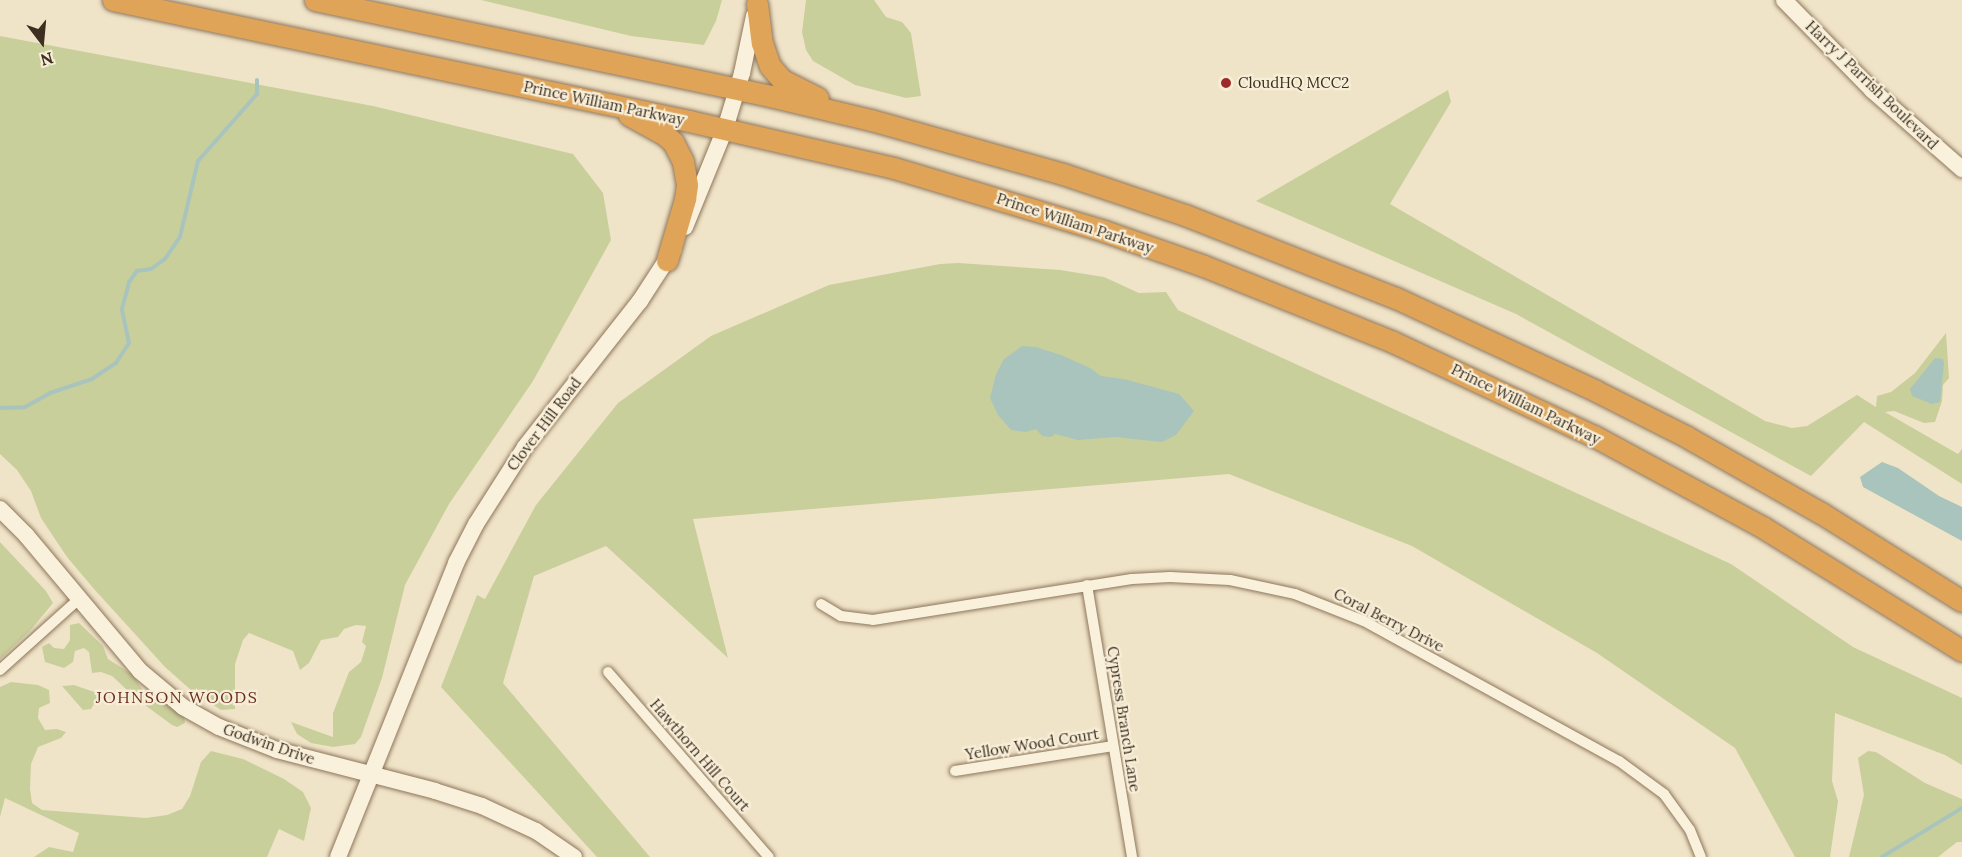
<!DOCTYPE html>
<style>
body{margin:0}
#map{position:relative;width:1962px;height:857px;overflow:hidden;background:#f0e4c8;font-family:Lora,serif}
div>[style]{position:absolute}
[style*='--x']{left:calc(var(--x)*1px);top:calc(var(--y)*1px);width:calc(var(--w)*1px);rotate:calc(var(--a)*1deg)}
.green>*{inset:0;background:#c9cf9b}
.water>*{inset:0;background:#a9c4bc}
.stream>*{height:4px;margin:-2px;padding:0 2px;transform-origin:2px;border-radius:2px;background:#a9c4bc}
.roads{filter:drop-shadow(0 0 2px #8d765c) drop-shadow(0 0 2px #8d765c)}
.street>*{height:10px;margin:-5px;padding:0 5px;transform-origin:5px;border-radius:5px;background:#faf1dc}
.secondary>*{height:16px;margin:-8px;padding:0 8px;transform-origin:8px;border-radius:8px;background:#faf1dc}
.highway>*{height:21px;margin:-10.5px;padding:0 10.5px;transform-origin:10.5px;border-radius:10.5px;background:#e0a458}
.dots>*{width:16px;height:16px;translate:-50% -50%;box-sizing:border-box;border:3px solid #f7eed8;border-radius:50%}
span{translate:-50% -50%;white-space:nowrap;text-align:center;line-height:1.15;-webkit-text-stroke:4.5px #f7eed8;paint-order:stroke}
.poi-label{font-size:15px;color:#3d2e20}
.left{translate:0 -50%;text-align:left}
.street-label{font-size:15px;color:#3d2e20}
.neighbourhood-label{font-size:16px;color:#6b2e1e;letter-spacing:1.5px}
.north{position:absolute;left:12px;top:12px;width:60px;height:60px;-webkit-text-stroke:4px #f7eed8;paint-order:stroke;rotate:164deg;font-size:16px;font-weight:700;line-height:24px;text-align:center;color:#3d2e20}
.north::after{content:'';display:block;margin:auto;width:21px;height:27px;background:#3d2e20;clip-path:polygon(50% 0,100% 100%,50% 72%,0 100%)}
</style>
<div id="map">
<div class="green">
<i style="clip-path:polygon(481px 0,722px 0,716px 21px,704px 45px,631px 36px)"></i>
<i style="clip-path:polygon(806px 0,874px 0,886px 17px,902px 22px,911px 33px,921px 96px,906px 98px,855px 85px,813px 61px,806px 50px,802px 32px)"></i>
<i style="clip-path:polygon(0 36px,373px 106px,573px 154px,603px 193px,611px 240px,533px 381px,449px 504px,405px 585px,382px 678px,361px 737px,355px 744px,333px 747px,311px 743px,297px 734px,291px 722px,333px 737px,333px 713px,349px 672px,361px 662px,366px 646px,362px 642px,366px 626px,356px 625px,344px 629px,338px 637px,321px 640px,309px 663px,300px 670px,293px 651px,249px 633px,243px 640px,235px 664px,235px 709px,221px 710px,192px 691px,165px 667px,94px 589px,67px 557px,41px 518px,31px 491px,17px 470px,0 454px)"></i>
<i style="clip-path:polygon(1448px 90px,1451px 102px,1390px 204px,1765px 421px,1792px 428px,1807px 426px,1857px 395px,1876px 407px,1877px 396px,1891px 392px,1915px 373px,1946px 333px,1949px 378px,1943px 385px,1942px 401px,1935px 422px,1924px 423px,1894px 411px,1885px 412px,1958px 454px,1962px 449px,1962px 484px,1864px 422px,1811px 476px,1516px 314px,1256px 201px)"></i>
<i style="clip-path:polygon(958px 263px,1060px 270px,1104px 277px,1139px 293px,1166px 292px,1178px 310px,1731px 564px,1853px 647px,1962px 698px,1962px 765px,1945px 755px,1835px 713px,1832px 781px,1838px 801px,1830px 857px,1795px 857px,1735px 748px,1597px 653px,1412px 546px,1229px 474px,693px 519px,728px 658px,606px 546px,534px 576px,503px 683px,650px 857px,597px 857px,441px 687px,477px 595px,485px 599px,536px 505px,618px 403px,711px 336px,829px 285px,940px 264px)"></i>
<i style="clip-path:polygon(0 542px,46px 591px,53px 603px,29px 632px,0 659px)"></i>
<i style="clip-path:polygon(79px 623px,103px 646px,108px 659px,133px 675px,149px 700px,164px 701px,184px 717px,185px 723px,177px 727px,172px 725px,138px 700px,112px 676px,101px 672px,92px 673px,89px 652px,84px 648px,75px 651px,73px 662px,64px 668px,45px 662px,42px 647px,49px 643px,54px 648px,64px 649px,70px 640px,70px 625px)"></i>
<i style="clip-path:polygon(11px 682px,38px 685px,49px 690px,50px 703px,39px 708px,38px 718px,45px 730px,57px 729px,66px 732px,61px 738px,38px 747px,31px 764px,30px 789px,32px 803px,42px 810px,146px 818px,167px 815px,182px 809px,190px 796px,201px 762px,211px 751px,243px 759px,284px 779px,303px 792px,311px 808px,304px 841px,279px 829px,267px 857px,34px 857px,49px 847px,73px 852px,79px 833px,5px 798px,0 817px,0 687px)"></i>
<i style="clip-path:polygon(74px 685px,100px 694px,91px 709px,83px 710px,62px 686px)"></i>
<i style="clip-path:polygon(1868px 751px,1876px 752px,1925px 783px,1962px 799px,1962px 842px,1957px 842px,1938px 857px,1849px 857px,1864px 795px,1858px 758px)"></i>
</div>
<div class="water">
<i style="clip-path:polygon(1022px 346px,1036px 347px,1061px 355px,1090px 368px,1101px 376px,1124px 379px,1179px 394px,1194px 411px,1176px 435px,1162px 442px,1115px 437px,1078px 440px,1055px 434px,1051px 437px,1042px 436px,1036px 429px,1026px 432px,1011px 430px,998px 415px,990px 398px,996px 374px,1004px 359px)"></i>
<i style="clip-path:polygon(1935px 358px,1943px 359px,1944px 364px,1940px 402px,1932px 404px,1912px 396px,1910px 389px)"></i>
<i style="clip-path:polygon(1882px 462px,1898px 468px,1939px 496px,1962px 507px,1962px 541px,1863px 487px,1860px 477px)"></i>
</div>
<div class="stream">
<i style="--x:0;--y:408;--w:25;--a:-2"></i>
<i style="--x:25;--y:407;--w:29;--a:-29"></i>
<i style="--x:50;--y:393;--w:44;--a:-18.4"></i>
<i style="--x:92;--y:379;--w:29;--a:-34"></i>
<i style="--x:116;--y:363;--w:24;--a:-57"></i>
<i style="--x:129;--y:343;--w:35;--a:-102"></i>
<i style="--x:122;--y:309;--w:28;--a:-75"></i>
<i style="--x:129;--y:282;--w:14;--a:-54"></i>
<i style="--x:137;--y:271;--w:14;--a:-8"></i>
<i style="--x:151;--y:269;--w:17;--a:-36"></i>
<i style="--x:165;--y:259;--w:27;--a:-56"></i>
<i style="--x:180;--y:237;--w:78;--a:-76.7"></i>
<i style="--x:198;--y:161;--w:89;--a:-48.6"></i>
<i style="--x:257;--y:94;--w:14;--a:-90"></i>
<i style="--x:1882;--y:857;--w:94;--a:-31.5"></i>
</div>
<div class="roads">
<div class="street">
<i style="--x:1087;--y:585;--w:276;--a:80.6"></i>
<i style="--x:821;--y:604;--w:23;--a:31"></i>
<i style="--x:841;--y:616;--w:32;--a:7"></i>
<i style="--x:873;--y:620;--w:262;--a:-9"></i>
<i style="--x:1132;--y:579;--w:38;--a:-3"></i>
<i style="--x:1170;--y:577;--w:60;--a:2.9"></i>
<i style="--x:1230;--y:580;--w:66;--a:12.2"></i>
<i style="--x:1295;--y:594;--w:74;--a:21.4"></i>
<i style="--x:1364;--y:621;--w:291;--a:28.8"></i>
<i style="--x:1619;--y:761;--w:56;--a:36.3"></i>
<i style="--x:1664;--y:794;--w:44;--a:54.2"></i>
<i style="--x:1690;--y:830;--w:29;--a:68"></i>
<i style="--x:0;--y:670;--w:108;--a:-42"></i>
<i style="--x:608;--y:672;--w:245;--a:49"></i>
<i style="--x:955;--y:771;--w:160;--a:-9"></i>
</div>
<div class="secondary">
<i style="--x:1784;--y:0;--w:126;--a:45.6"></i>
<i style="--x:1872;--y:90;--w:120;--a:41.3"></i>
<i style="--x:685;--y:227;--w:106;--a:-67.8"></i>
<i style="--x:725;--y:129;--w:59;--a:-73.1"></i>
<i style="--x:742;--y:73;--w:58;--a:-78.1"></i>
<i style="--x:0;--y:509;--w:37;--a:45"></i>
<i style="--x:26;--y:535;--w:177;--a:50"></i>
<i style="--x:140;--y:671;--w:56;--a:39.9"></i>
<i style="--x:183;--y:707;--w:41;--a:29.1"></i>
<i style="--x:219;--y:727;--w:62;--a:21.6"></i>
<i style="--x:277;--y:750;--w:163;--a:14.5"></i>
<i style="--x:435;--y:791;--w:49;--a:17.7"></i>
<i style="--x:482;--y:806;--w:60;--a:24.8"></i>
<i style="--x:536;--y:831;--w:46;--a:34.4"></i>
<i style="--x:338;--y:857;--w:317;--a:-68.1"></i>
<i style="--x:456;--y:563;--w:44;--a:-62.9"></i>
<i style="--x:476;--y:524;--w:91;--a:-57.5"></i>
<i style="--x:525;--y:447;--w:186;--a:-51.8"></i>
<i style="--x:640;--y:301;--w:61;--a:-57.1"></i>
</div>
<div class="highway">
<i style="--x:113;--y:0;--w:589;--a:11.86"></i>
<i style="--x:689;--y:121;--w:210;--a:12.9"></i>
<i style="--x:894;--y:168;--w:219;--a:16.7"></i>
<i style="--x:1104;--y:231;--w:106;--a:19.3"></i>
<i style="--x:1204;--y:266;--w:204;--a:21.9"></i>
<i style="--x:1393;--y:342;--w:222;--a:25.1"></i>
<i style="--x:1594;--y:436;--w:193;--a:28.4"></i>
<i style="--x:1764;--y:528;--w:233;--a:31.8"></i>
<i style="--x:315;--y:0;--w:465;--a:11.9"></i>
<i style="--x:770;--y:96;--w:104;--a:13.4"></i>
<i style="--x:871;--y:120;--w:199;--a:15.7"></i>
<i style="--x:1063;--y:174;--w:129;--a:18.6"></i>
<i style="--x:1185;--y:215;--w:227;--a:21.5"></i>
<i style="--x:1396;--y:298;--w:221;--a:24.9"></i>
<i style="--x:1596;--y:391;--w:102;--a:26.8"></i>
<i style="--x:1687;--y:437;--w:154;--a:29.6"></i>
<i style="--x:1821;--y:513;--w:166;--a:32"></i>
<i style="--x:757;--y:4;--w:39;--a:83"></i>
<i style="--x:762;--y:43;--w:24;--a:71"></i>
<i style="--x:770;--y:66;--w:18;--a:49"></i>
<i style="--x:782;--y:80;--w:40;--a:26.6"></i>
<i style="--x:629;--y:115;--w:41;--a:29.1"></i>
<i style="--x:665;--y:135;--w:11;--a:41"></i>
<i style="--x:673;--y:142;--w:22;--a:63"></i>
<i style="--x:683;--y:162;--w:23;--a:80"></i>
<i style="--x:687;--y:185;--w:14;--a:98"></i>
<i style="--x:685;--y:199;--w:64;--a:106.4"></i>
</div>
</div>
<div class="dots">
<i style="left:1226px;top:83px;background:#9e2a2b"></i>
</div>
<div class="poi-label">
<span class="left" style="left:1238px;top:83px">CloudHQ MCC2</span>
</div>
<div class="street-label">
<span style="left:1872px;top:85px;rotate:44deg">Harry J Parrish Boulevard</span>
<span style="left:604px;top:103px;rotate:12deg">Prince William Parkway</span>
<span style="left:1075px;top:223px;rotate:18deg">Prince William Parkway</span>
<span style="left:1526px;top:404px;rotate:26deg">Prince William Parkway</span>
<span style="left:544px;top:424px;rotate:-53deg">Clover Hill Road</span>
<span style="left:1389px;top:620px;rotate:27deg">Coral Berry Drive</span>
<span style="left:1124px;top:719px;rotate:81deg">Cypress Branch Lane</span>
<span style="left:269px;top:744px;rotate:19deg">Godwin Drive</span>
<span style="left:1032px;top:744px;rotate:-9deg">Yellow Wood Court</span>
<span style="left:700px;top:755px;rotate:49deg">Hawthorn Hill Court</span>
</div>
<div class="neighbourhood-label">
<span style="left:177px;top:697px">JOHNSON WOODS</span>
</div>
<div class="north">N</div>
</div>
